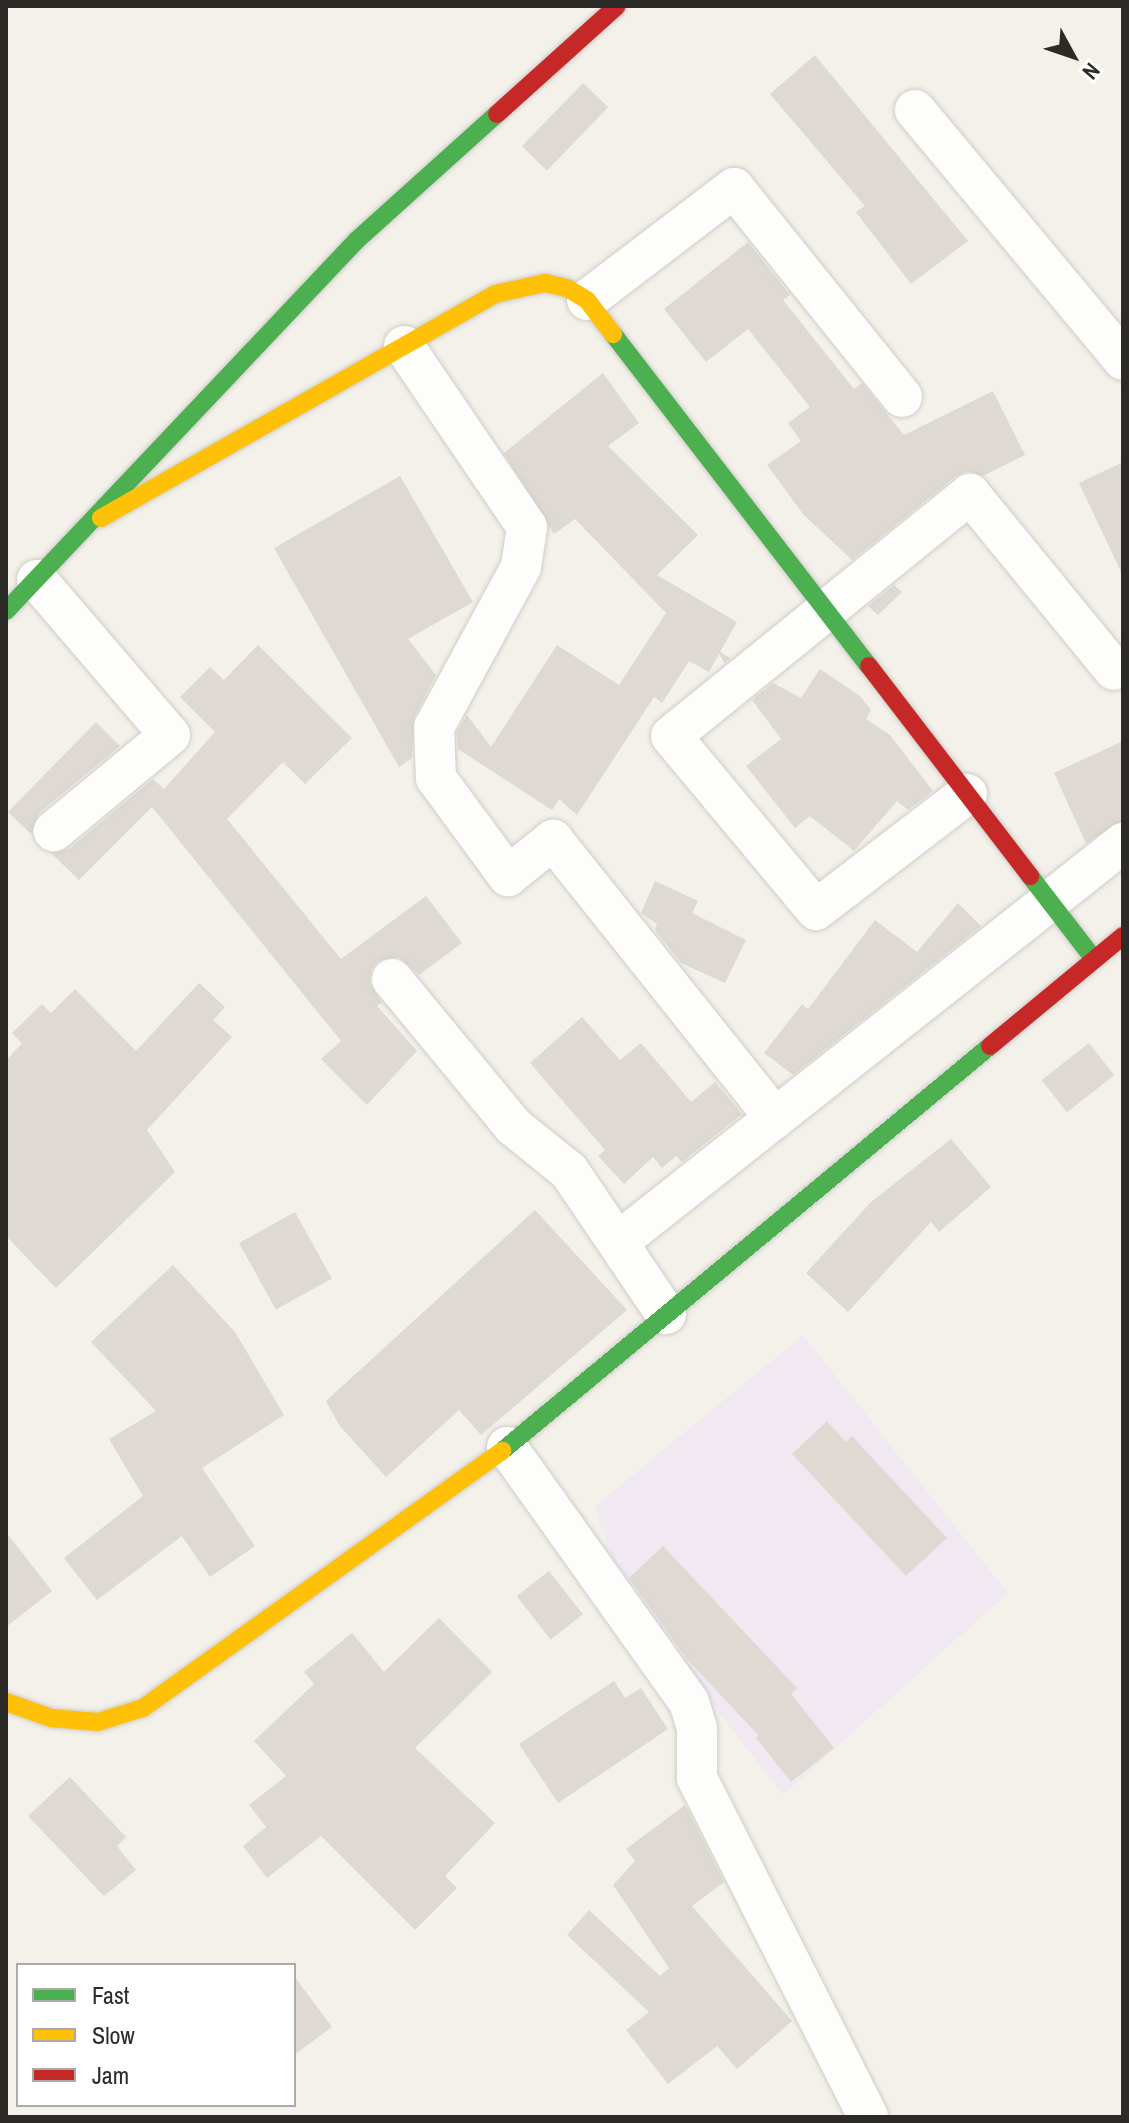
<!DOCTYPE html>
<style>
body{margin:0}
#map{position:relative;width:1129px;height:2123px;overflow:hidden;background:#f4f1ea;font-family:"Archivo Narrow",sans-serif}
div>[style]{position:absolute}
[style*='--x']{left:calc(var(--x)*1px);top:calc(var(--y)*1px);width:calc(var(--w)*1px);rotate:calc(var(--a)*1deg)}
.education>*{inset:0;background:#f1e9f2}
.building>*{inset:0;background:#ded9d2;transform-origin:0 0}
.roads{filter:drop-shadow(0 0 2px #cfcdc8) drop-shadow(0 0 2px #cfcdc8)}
.street>*{height:40px;margin:-20px;padding:0 20px;transform-origin:20px;border-radius:20px;background:#fdfdfc}
.fast>*{height:18px;margin:-9px;padding:0 9px;transform-origin:9px;border-radius:9px;background:#4caf50}
.slow>*{height:18px;margin:-9px;padding:0 9px;transform-origin:9px;border-radius:9px;background:#ffc107}
.jam>*{height:18px;margin:-9px;padding:0 9px;transform-origin:9px;border-radius:9px;background:#c62828}
span{translate:-50% -50%;white-space:nowrap;text-align:center;line-height:1.15;-webkit-text-stroke:8px #fff;paint-order:stroke}
.frame{position:absolute;inset:0;border:8px solid #2d2b27;pointer-events:none}
.legend{position:absolute;left:16px;top:1963px;width:280px;height:144px;box-sizing:border-box;background:#fff;border:2px solid #abaaa9;margin:0;padding:10px 14px;list-style:none;font-size:24px;color:#2d2b27}
.legend li{display:flex;align-items:center;gap:16px;height:40px}
.legend b{width:40px;border:2px solid #abaaa9}
.north{position:absolute;left:1033px;top:16px;width:80px;height:80px;-webkit-text-stroke:6px #fff;paint-order:stroke;rotate:130deg;font-size:22px;font-weight:700;line-height:32px;text-align:center;color:#2d2b27}
.north::after{content:'';display:block;margin:auto;width:28px;height:36px;background:#2d2b27;clip-path:polygon(50% 0,100% 100%,50% 72%,0 100%)}
</style>
<div id="map">
<div class="education">
<i style="clip-path:polygon(803px 1335px,1008px 1593px,783px 1795px,619px 1584px,595px 1506px)"></i>
</div>
<div class="building">
<i style="clip-path:polygon(815px 55px,968px 241px,911px 284px,856px 212px,865px 206px,770px 94px)"></i>
<i style="left:583px;top:83px;width:35px;height:88px;rotate:44deg"></i>
<i style="clip-path:polygon(748px 242px,790px 295px,783px 300px,854px 389px,862px 383px,904px 435px,993px 391px,1025px 455px,983px 476px,967px 471px,956px 476px,852px 560px,803px 514px,767px 465px,801px 441px,788px 423px,810px 407px,748px 329px,706px 362px,664px 309px)"></i>
<i style="clip-path:polygon(603px 373px,639px 423px,608px 446px,698px 535px,657px 575px,737px 622px,720px 652px,730px 658px,725px 663px,719px 654px,709px 672px,689px 661px,662px 703px,654px 697px,577px 815px,559px 799px,552px 810px,458px 749px,457px 732px,467px 715px,491px 747px,557px 645px,619px 685px,666px 613px,575px 519px,554px 534px,504px 453px)"></i>
<i style="clip-path:polygon(1123px 462px,1123px 576px,1079px 483px)"></i>
<i style="clip-path:polygon(400px 476px,473px 602px,408px 639px,436px 675px,414px 717px,412px 758px,399px 767px,274px 548px)"></i>
<i style="clip-path:polygon(894px 585px,902px 592px,878px 615px,868px 606px)"></i>
<i style="clip-path:polygon(258px 645px,352px 738px,305px 784px,283px 762px,227px 819px,341px 959px,426px 896px,462px 943px,419px 975px,399px 957px,378px 961px,371px 970px,370px 984px,382px 1003px,377px 1006px,417px 1051px,367px 1105px,321px 1059px,341px 1041px,152px 807px,79px 880px,51px 853px,69px 849px,153px 779px,164px 789px,215px 732px,180px 697px,210px 667px,224px 680px)"></i>
<i style="clip-path:polygon(820px 669px,860px 696px,871px 710px,866px 719px,890px 735px,933px 791px,908px 810px,897px 801px,854px 851px,810px 816px,795px 828px,746px 766px,781px 739px,752px 700px,773px 683px,801px 698px)"></i>
<i style="clip-path:polygon(96px 722px,120px 746px,39px 813px,31px 834px,8px 812px)"></i>
<i style="clip-path:polygon(1123px 741px,1123px 821px,1086px 843px,1054px 773px)"></i>
<i style="clip-path:polygon(655px 881px,698px 901px,692px 913px,746px 940px,725px 983px,681px 963px,655px 930px,657px 924px,641px 913px)"></i>
<i style="clip-path:polygon(958px 903px,981px 926px,793px 1075px,764px 1053px,802px 1004px,808px 1009px,875px 920px,917px 952px)"></i>
<i style="clip-path:polygon(199px 983px,225px 1007px,213px 1020px,232px 1037px,147px 1130px,175px 1172px,56px 1288px,6px 1236px,6px 1061px,22px 1043px,12px 1033px,42px 1004px,51px 1013px,75px 989px,136px 1051px)"></i>
<i style="clip-path:polygon(582px 1017px,620px 1060px,641px 1043px,691px 1102px,715px 1082px,742px 1114px,682px 1162px,676px 1156px,662px 1168px,653px 1157px,624px 1184px,598px 1156px,605px 1150px,530px 1063px)"></i>
<i style="left:1089px;top:1043px;width:41px;height:60px;rotate:52deg"></i>
<i style="clip-path:polygon(951px 1139px,991px 1187px,939px 1232px,931px 1222px,848px 1312px,806px 1273px,871px 1202px)"></i>
<i style="clip-path:polygon(535px 1210px,627px 1310px,481px 1435px,459px 1410px,386px 1477px,339px 1425px,326px 1401px)"></i>
<i style="left:295px;top:1212px;width:76px;height:64px;rotate:61deg"></i>
<i style="clip-path:polygon(173px 1265px,235px 1332px,284px 1415px,202px 1468px,255px 1546px,210px 1577px,182px 1536px,97px 1600px,64px 1558px,143px 1496px,109px 1439px,156px 1411px,91px 1342px)"></i>
<i style="clip-path:polygon(827px 1421px,846px 1442px,852px 1436px,947px 1538px,906px 1576px,792px 1454px)"></i>
<i style="clip-path:polygon(6px 1532px,52px 1591px,6px 1627px)"></i>
<i style="clip-path:polygon(663px 1546px,797px 1688px,791px 1694px,834px 1748px,791px 1782px,756px 1738px,759px 1736px,687px 1659px,629px 1578px)"></i>
<i style="left:549px;top:1571px;width:55px;height:41px;rotate:52deg"></i>
<i style="clip-path:polygon(439px 1618px,492px 1672px,415px 1748px,495px 1823px,445px 1876px,457px 1888px,415px 1930px,321px 1836px,267px 1878px,243px 1846px,266px 1827px,249px 1805px,286px 1776px,254px 1741px,314px 1684px,304px 1672px,352px 1633px,384px 1672px)"></i>
<i style="clip-path:polygon(614px 1681px,625px 1698px,641px 1688px,668px 1729px,558px 1803px,519px 1744px)"></i>
<i style="clip-path:polygon(70px 1777px,126px 1837px,117px 1846px,136px 1870px,104px 1896px,28px 1816px)"></i>
<i style="clip-path:polygon(685px 1805px,724px 1882px,692px 1906px,792px 2021px,737px 2069px,717px 2046px,668px 2084px,626px 2030px,649px 2012px,567px 1935px,589px 1910px,660px 1976px,669px 1968px,613px 1885px,635px 1861px,626px 1849px)"></i>
<i style="clip-path:polygon(294px 1976px,332px 2027px,294px 2055px)"></i>
</div>
<div class="roads">
<div class="street">
<i style="--x:915;--y:110;--w:325;--a:50.2"></i>
<i style="--x:587;--y:300;--w:185;--a:-37.3"></i>
<i style="--x:734;--y:188;--w:268;--a:51.2"></i>
<i style="--x:404;--y:346;--w:219;--a:55.8"></i>
<i style="--x:527;--y:527;--w:40;--a:98.5"></i>
<i style="--x:521;--y:567;--w:182;--a:118.5"></i>
<i style="--x:434;--y:727;--w:51;--a:87.8"></i>
<i style="--x:436;--y:778;--w:122;--a:53.7"></i>
<i style="--x:508;--y:876;--w:58;--a:-38.7"></i>
<i style="--x:553;--y:840;--w:356;--a:51.4"></i>
<i style="--x:37;--y:580;--w:204;--a:49.4"></i>
<i style="--x:170;--y:735;--w:151;--a:140.4"></i>
<i style="--x:967;--y:794;--w:190;--a:142.5"></i>
<i style="--x:816;--y:910;--w:226;--a:-129.8"></i>
<i style="--x:671;--y:736;--w:385;--a:-39"></i>
<i style="--x:970;--y:494;--w:227;--a:50.7"></i>
<i style="--x:392;--y:979;--w:190;--a:50.5"></i>
<i style="--x:513;--y:1126;--w:72;--a:38.8"></i>
<i style="--x:569;--y:1171;--w:173;--a:55.9"></i>
<i style="--x:618;--y:1242;--w:644;--a:-38.31"></i>
<i style="--x:507;--y:1447;--w:313;--a:54.5"></i>
<i style="--x:689;--y:1702;--w:28;--a:73"></i>
<i style="--x:697;--y:1729;--w:49;--a:90"></i>
<i style="--x:697;--y:1778;--w:380;--a:63.2"></i>
</div>
<div class="fast">
<i style="--x:613;--y:334;--w:419;--a:52.4"></i>
<i style="--x:6;--y:611;--w:511;--a:-46.59"></i>
<i style="--x:357;--y:240;--w:188;--a:-42"></i>
<i style="--x:1030;--y:876;--w:105;--a:52.4"></i>
<i style="--x:502;--y:1451;--w:634;--a:-39.69"></i>
</div>
<div class="slow">
<i style="--x:101;--y:518;--w:453;--a:-29.6"></i>
<i style="--x:495;--y:294;--w:51;--a:-12.4"></i>
<i style="--x:545;--y:283;--w:23;--a:13"></i>
<i style="--x:567;--y:288;--w:23;--a:31"></i>
<i style="--x:587;--y:300;--w:43;--a:52.6"></i>
<i style="--x:6;--y:1702;--w:48;--a:19.6"></i>
<i style="--x:51;--y:1718;--w:47;--a:4.9"></i>
<i style="--x:98;--y:1722;--w:47;--a:-17.3"></i>
<i style="--x:143;--y:1708;--w:442;--a:-35.6"></i>
</div>
<div class="jam">
<i style="--x:497;--y:114;--w:161;--a:-42"></i>
<i style="--x:869;--y:666;--w:265;--a:52.5"></i>
<i style="--x:990;--y:1046;--w:173;--a:-39.6"></i>
</div>
</div>
<div class="frame"></div>
<ul class="legend">
<li><b style="height:10px;background:#4caf50"></b>Fast</li>
<li><b style="height:10px;background:#ffc107"></b>Slow</li>
<li><b style="height:10px;background:#c62828"></b>Jam</li>
</ul>
<div class="north">N</div>
</div>
